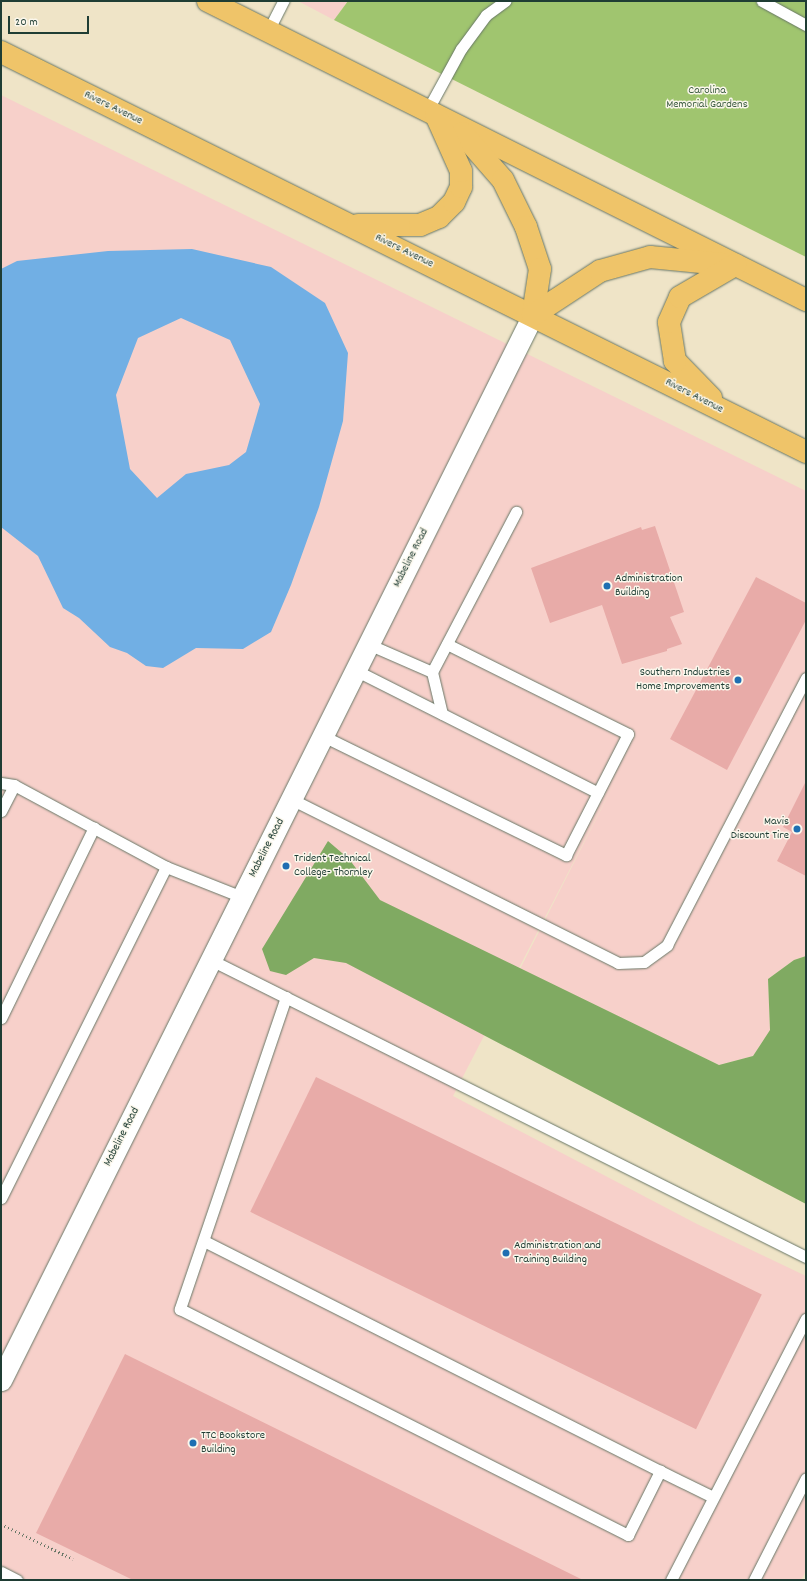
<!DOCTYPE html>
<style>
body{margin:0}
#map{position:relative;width:807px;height:1581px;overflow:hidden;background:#efe4c7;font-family:Dekko,sans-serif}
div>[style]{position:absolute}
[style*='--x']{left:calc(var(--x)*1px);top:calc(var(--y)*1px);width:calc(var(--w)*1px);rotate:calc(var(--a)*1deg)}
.built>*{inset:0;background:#f7d0ca}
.green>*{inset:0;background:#a0c56f}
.forest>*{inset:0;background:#80aa62}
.water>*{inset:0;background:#71afe4}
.building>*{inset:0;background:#e8aba8;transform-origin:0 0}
.path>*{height:2.5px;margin-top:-1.25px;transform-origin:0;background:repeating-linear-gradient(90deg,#687767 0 1px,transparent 0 4px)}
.roads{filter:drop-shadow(0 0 1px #687767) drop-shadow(0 0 1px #687767)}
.service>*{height:11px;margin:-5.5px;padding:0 5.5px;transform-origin:5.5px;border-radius:5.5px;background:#fff}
.minor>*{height:21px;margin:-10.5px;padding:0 10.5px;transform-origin:10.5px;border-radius:10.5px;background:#fff}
.primary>*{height:22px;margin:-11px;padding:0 11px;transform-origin:11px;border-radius:11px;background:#efc469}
.dots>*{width:11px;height:11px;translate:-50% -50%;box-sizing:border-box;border:2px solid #fbf7ec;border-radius:50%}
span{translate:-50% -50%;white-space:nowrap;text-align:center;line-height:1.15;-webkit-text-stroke:3px #fbf7ec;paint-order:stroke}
.park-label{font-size:12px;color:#3f5f43}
.street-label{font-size:12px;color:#1f3d34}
.poi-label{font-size:12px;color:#1f3d34}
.left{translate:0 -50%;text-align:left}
.right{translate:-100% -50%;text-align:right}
.frame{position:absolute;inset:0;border:2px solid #1f3d34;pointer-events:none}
.scale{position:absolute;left:8px;top:16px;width:81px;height:18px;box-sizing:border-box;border:2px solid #1f3d34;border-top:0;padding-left:5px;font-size:12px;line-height:14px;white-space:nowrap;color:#1f3d34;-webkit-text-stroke:3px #fbf7ec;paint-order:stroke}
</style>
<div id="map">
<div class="built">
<i style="clip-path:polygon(298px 1px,348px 1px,334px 20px)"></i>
<i style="clip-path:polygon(1px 95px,806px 491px,806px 956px,794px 960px,768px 979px,770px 1030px,753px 1056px,719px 1065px,520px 969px,619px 774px,453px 1096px,697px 1224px,806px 1276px,806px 1571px,801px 1580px,1px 1580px)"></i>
</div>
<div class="green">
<i style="clip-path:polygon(348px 1px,806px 1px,806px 257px,334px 20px)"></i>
</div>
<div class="forest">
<i style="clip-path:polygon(328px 841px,349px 859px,380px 900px,719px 1065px,753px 1056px,770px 1030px,768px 979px,794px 960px,806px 956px,806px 1204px,346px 963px,314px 958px,286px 975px,270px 971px,262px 949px)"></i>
</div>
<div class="water">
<i style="clip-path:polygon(evenodd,192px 249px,271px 267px,325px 303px,348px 353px,343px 421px,319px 507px,291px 585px,271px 632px,243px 649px,196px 648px,163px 668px,146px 666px,127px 653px,110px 647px,79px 618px,63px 608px,38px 556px,1px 527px,1px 269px,17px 261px,108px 251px,192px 249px,181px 318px,230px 340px,260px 404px,246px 452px,229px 465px,186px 474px,157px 498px,130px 469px,116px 395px,138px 338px,181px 318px)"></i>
</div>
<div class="building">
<i style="clip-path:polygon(655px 526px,684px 612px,670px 617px,682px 644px,667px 649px,667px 651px,622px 664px,602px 605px,550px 623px,531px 568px,641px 527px,642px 530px)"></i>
<i style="clip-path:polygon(756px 577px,806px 603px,806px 620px,727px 770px,670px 739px)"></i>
<i style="clip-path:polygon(806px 781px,806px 876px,777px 861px,792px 832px,783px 827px)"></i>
<i style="left:316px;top:1077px;width:496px;height:150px;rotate:26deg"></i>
<i style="clip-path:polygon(125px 1354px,583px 1580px,133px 1580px,36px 1533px)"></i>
</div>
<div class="path">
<i style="--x:1;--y:1524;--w:80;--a:25.9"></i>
</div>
<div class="roads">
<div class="service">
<i style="--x:762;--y:1;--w:50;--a:28.6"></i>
<i style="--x:268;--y:31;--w:34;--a:-63"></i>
<i style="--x:427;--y:111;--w:71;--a:-61.3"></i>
<i style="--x:461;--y:49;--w:42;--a:-53.7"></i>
<i style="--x:486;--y:15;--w:24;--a:-36"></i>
<i style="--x:368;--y:644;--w:70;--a:23.6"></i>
<i style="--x:432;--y:672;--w:181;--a:-62.3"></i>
<i style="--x:355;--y:670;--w:272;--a:26.8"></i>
<i style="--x:432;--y:672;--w:43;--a:76.6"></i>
<i style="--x:323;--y:736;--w:271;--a:26.1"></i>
<i style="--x:566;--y:855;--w:136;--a:-62.9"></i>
<i style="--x:628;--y:734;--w:202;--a:-153.6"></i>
<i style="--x:1;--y:783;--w:13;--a:9"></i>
<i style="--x:14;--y:785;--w:173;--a:28.3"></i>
<i style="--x:166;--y:867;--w:82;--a:21.5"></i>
<i style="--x:291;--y:799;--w:366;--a:26.6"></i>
<i style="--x:618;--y:963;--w:26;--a:-2"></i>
<i style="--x:644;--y:962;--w:29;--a:-36"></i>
<i style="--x:667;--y:945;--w:301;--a:-62.5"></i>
<i style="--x:1;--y:811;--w:29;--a:-63"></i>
<i style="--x:211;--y:960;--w:665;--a:26.53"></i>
<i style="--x:286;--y:997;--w:330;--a:108.8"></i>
<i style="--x:180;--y:1309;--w:502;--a:26.77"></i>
<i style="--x:628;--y:1535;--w:72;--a:-63.4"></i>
<i style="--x:660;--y:1471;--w:59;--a:26.1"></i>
<i style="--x:1;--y:1018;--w:212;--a:-64"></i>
<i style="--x:1;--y:1198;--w:370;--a:-63.5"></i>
<i style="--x:204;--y:1241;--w:511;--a:26.77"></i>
<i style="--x:1;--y:1572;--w:18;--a:27"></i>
<i style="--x:671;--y:1580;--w:294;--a:-62.7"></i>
<i style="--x:754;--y:1580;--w:114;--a:-63"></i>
</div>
<div class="minor">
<i style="--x:1;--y:1380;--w:1190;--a:-63.46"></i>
</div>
<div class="primary">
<i style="--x:208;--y:1;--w:669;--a:26.57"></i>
<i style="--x:1;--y:52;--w:899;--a:26.42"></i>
<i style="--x:462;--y:133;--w:62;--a:48.9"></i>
<i style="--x:503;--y:180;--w:52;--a:63.9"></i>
<i style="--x:526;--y:227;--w:44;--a:71.6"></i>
<i style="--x:540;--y:269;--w:47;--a:98.7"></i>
<i style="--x:358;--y:225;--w:62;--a:0"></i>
<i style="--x:420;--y:225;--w:21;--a:-23"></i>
<i style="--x:439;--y:217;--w:21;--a:-45"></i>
<i style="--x:454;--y:202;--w:17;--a:-65"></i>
<i style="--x:461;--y:187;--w:16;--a:-90"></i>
<i style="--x:461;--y:171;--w:61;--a:-114.1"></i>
<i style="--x:533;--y:315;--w:80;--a:-33.3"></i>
<i style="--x:600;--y:271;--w:52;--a:-15.6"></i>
<i style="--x:650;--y:257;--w:72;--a:5.6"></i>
<i style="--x:711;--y:398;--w:52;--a:-134.2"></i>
<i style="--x:675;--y:361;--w:39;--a:-99"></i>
<i style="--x:669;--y:322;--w:27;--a:-66"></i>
<i style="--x:680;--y:297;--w:64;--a:-30.2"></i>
</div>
</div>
<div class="dots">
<i style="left:607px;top:586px;background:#1f6fb2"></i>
<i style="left:738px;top:680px;background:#1f6fb2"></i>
<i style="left:797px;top:829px;background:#1f6fb2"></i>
<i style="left:286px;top:866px;background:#1f6fb2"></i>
<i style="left:506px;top:1253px;background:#1f6fb2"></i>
<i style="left:193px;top:1443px;background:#1f6fb2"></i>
</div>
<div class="park-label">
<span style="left:707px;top:98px">Carolina<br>Memorial Gardens</span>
</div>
<div class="street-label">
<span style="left:113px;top:108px;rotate:26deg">Rivers Avenue</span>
<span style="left:404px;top:251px;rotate:26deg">Rivers Avenue</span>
<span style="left:694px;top:396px;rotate:27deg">Rivers Avenue</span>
<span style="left:411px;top:558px;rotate:-63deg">Mabeline Road</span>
<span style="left:267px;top:848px;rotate:-63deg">Mabeline Road</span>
<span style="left:122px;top:1137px;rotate:-63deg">Mabeline Road</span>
</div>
<div class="poi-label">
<span class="left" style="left:615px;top:586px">Administration<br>Building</span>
<span class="right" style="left:730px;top:680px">Southern Industries<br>Home Improvements</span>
<span class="right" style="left:789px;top:829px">Mavis<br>Discount Tire</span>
<span class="left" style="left:294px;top:866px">Trident Technical<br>College- Thornley</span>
<span class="left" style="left:514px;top:1253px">Administration and<br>Training Building</span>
<span class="left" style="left:201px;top:1443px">TTC Bookstore<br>Building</span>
</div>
<div class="frame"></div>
<div class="scale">20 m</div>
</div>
